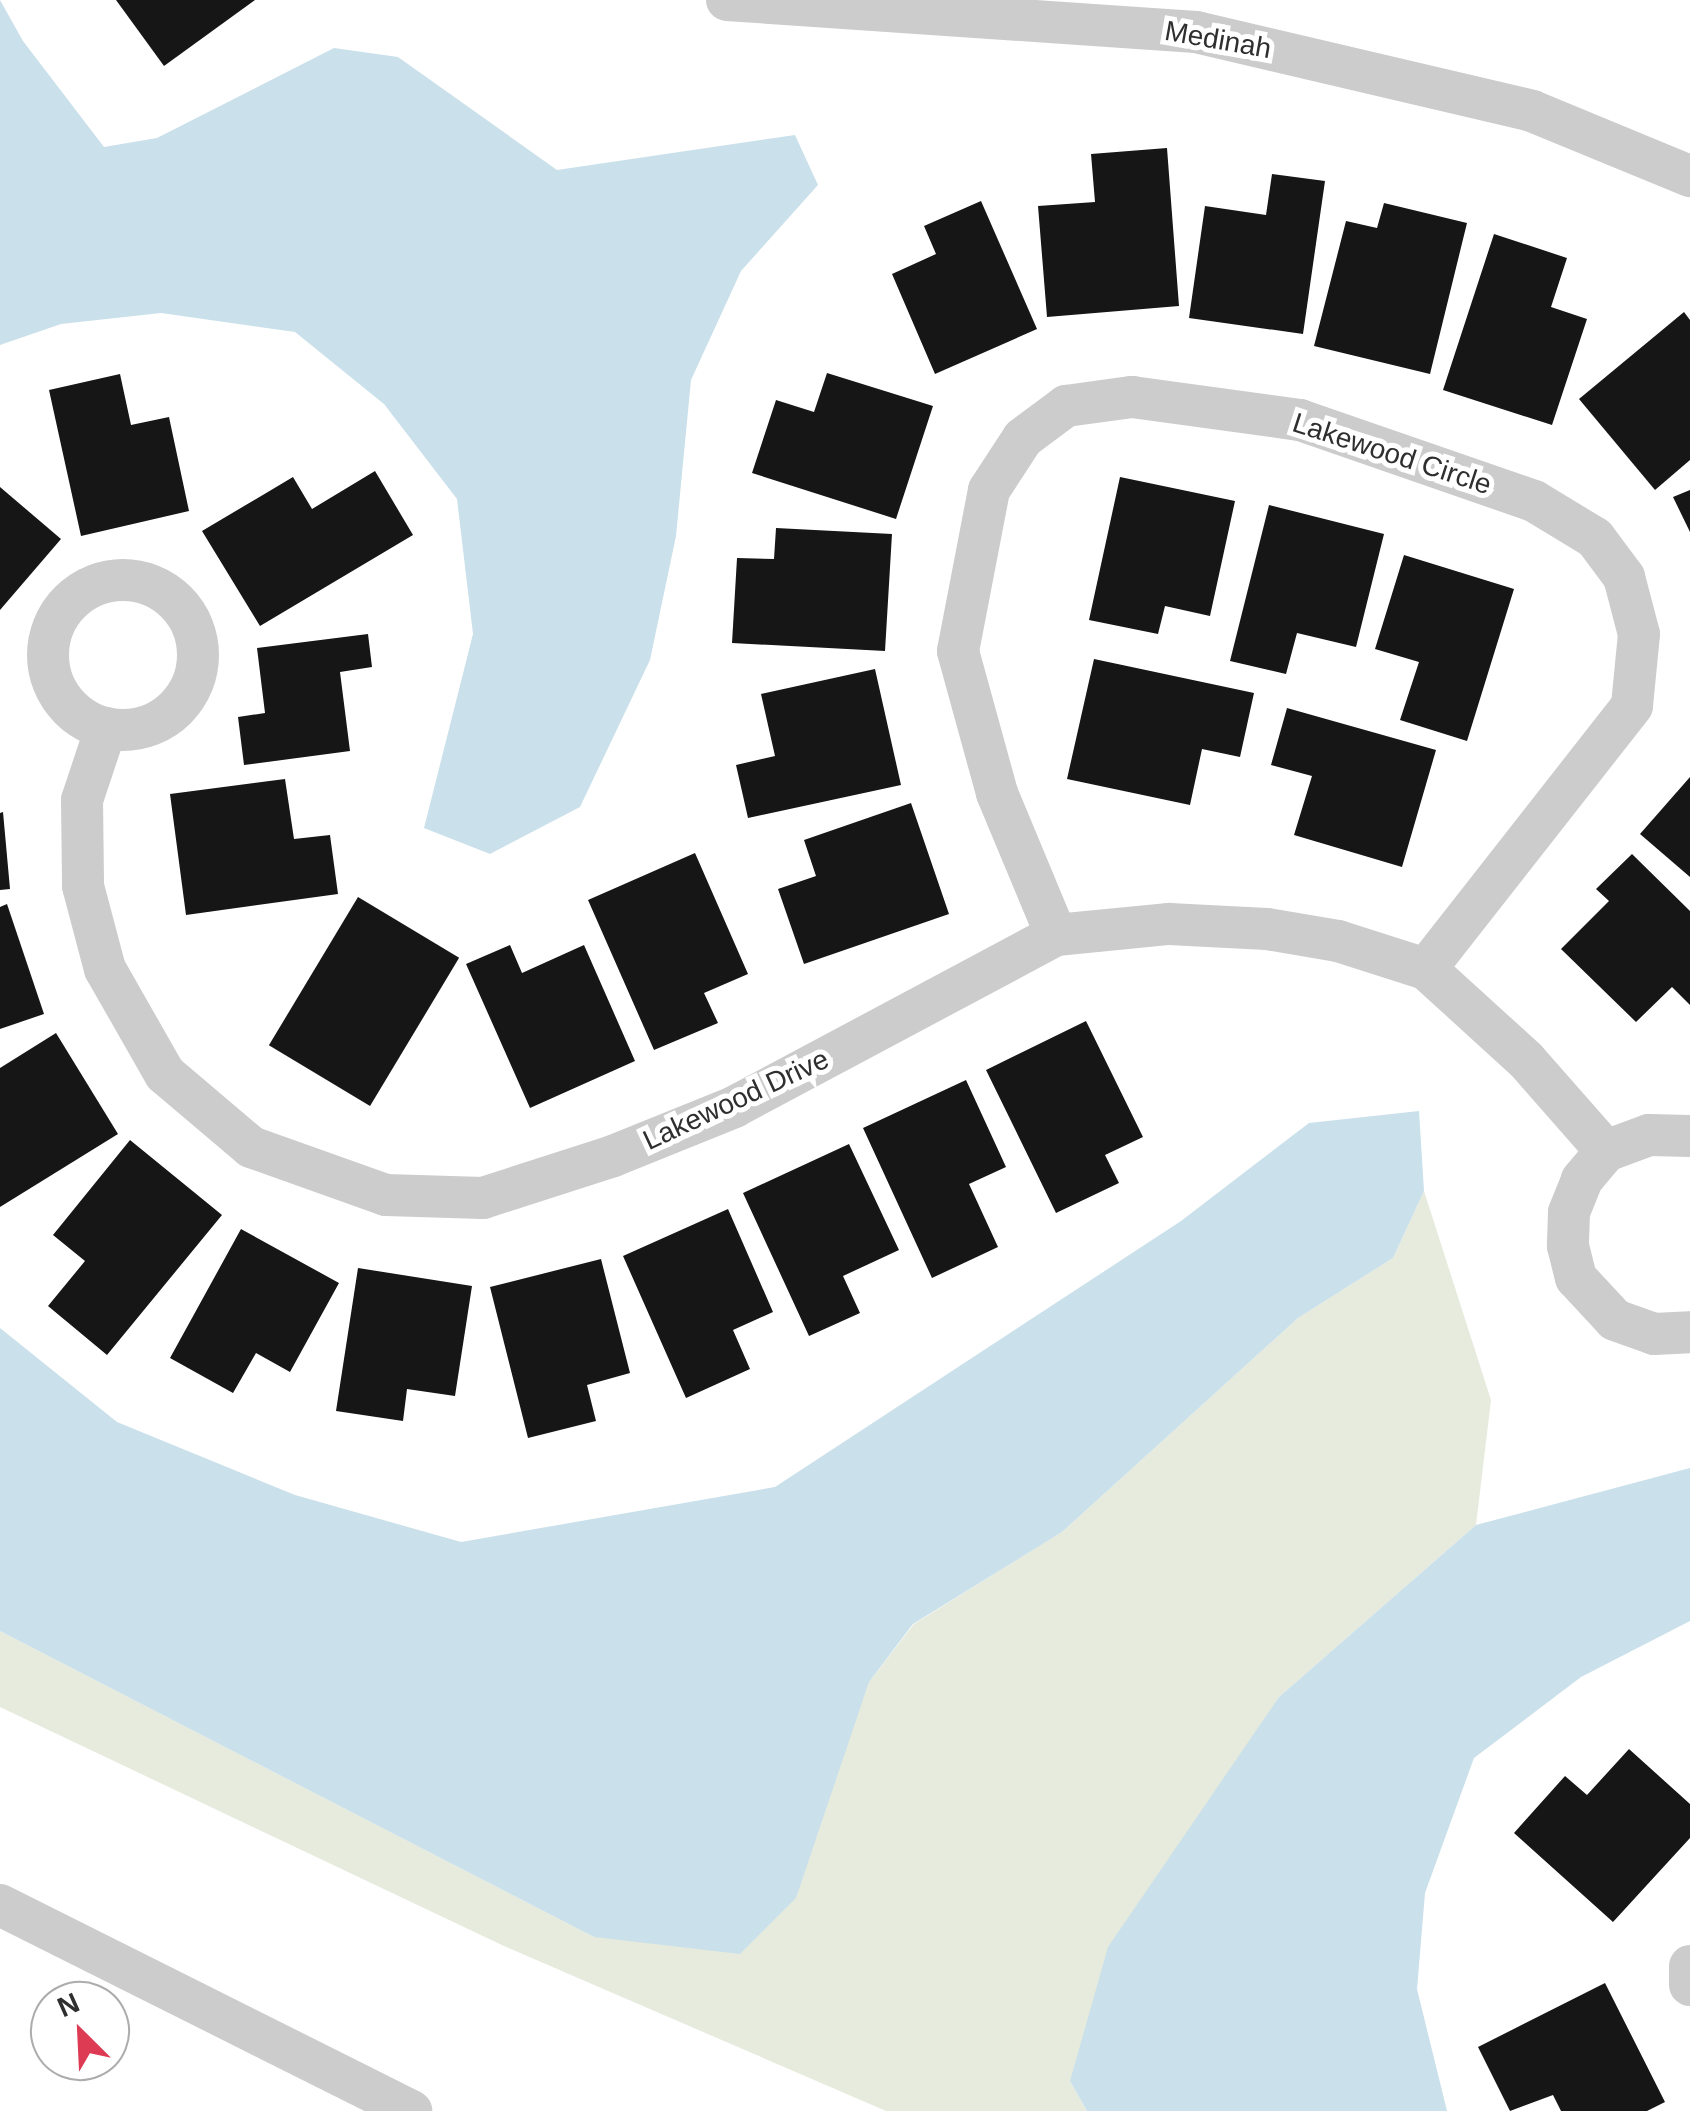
<!DOCTYPE html>
<style>
body{margin:0}
#map{position:relative;width:1690px;height:2111px;overflow:hidden;background:#fff;font-family:Arial,sans-serif}
div>[style]{position:absolute}
[style*='--x']{left:calc(var(--x)*1px);top:calc(var(--y)*1px);width:calc(var(--w)*1px);rotate:calc(var(--a)*1deg)}
.green>*{inset:0;background:#e6ebdd}
.water>*{inset:0;background:#cae0ea}
.building>*{inset:0;background:#161616;transform-origin:0 0}
.minor>*{height:42px;margin:-21px;padding:0 21px;transform-origin:21px;border-radius:21px;background:#ccc}
.minor>.ring{margin:-21px;padding:0;box-sizing:content-box;background:none;border:42px solid #ccc;border-radius:50%}
span{translate:-50% -50%;white-space:nowrap;text-align:center;line-height:1.15;-webkit-text-stroke:10px #fff;paint-order:stroke}
.street-label{font-size:28px;color:#2f2f2f}
.north{position:absolute;left:30px;top:1981px;width:100px;height:100px;box-sizing:border-box;background:#fff;border:2px solid #acacac;border-radius:50%;rotate:336deg;font-size:28px;font-weight:700;line-height:40px;text-align:center;color:#2f2f2f}
.north::after{content:'';display:block;margin:auto;width:35px;height:45px;background:#dc3b53;clip-path:polygon(50% 0,100% 100%,50% 72%,0 100%)}
</style>
<div id="map">
<div class="green">
<i style="clip-path:polygon(1424px 1191px,1491px 1400px,1476px 1525px,1279px 1697px,1070px 2081px,1087px 2111px,886px 2111px,504px 1946px,0 1707px,0 1631px,594px 1937px,836px 1775px,869px 1682px,914px 1624px,1062px 1532px,1298px 1318px,1393px 1258px)"></i>
</div>
<div class="water">
<i style="clip-path:polygon(0 0,23px 41px,104px 147px,157px 138px,334px 48px,398px 57px,557px 170px,795px 135px,818px 185px,741px 271px,691px 380px,676px 536px,650px 660px,580px 807px,490px 854px,424px 828px,473px 634px,457px 499px,384px 404px,295px 332px,161px 313px,61px 324px,0 345px)"></i>
<i style="clip-path:polygon(1419px 1111px,1424px 1191px,1393px 1258px,1298px 1318px,1062px 1532px,913px 1624px,869px 1682px,796px 1898px,740px 1954px,594px 1937px,0 1631px,0 1328px,117px 1422px,295px 1495px,461px 1542px,775px 1487px,1181px 1221px,1309px 1123px)"></i>
<i style="clip-path:polygon(1690px 1468px,1690px 1621px,1581px 1677px,1474px 1758px,1425px 1893px,1417px 1989px,1447px 2111px,1087px 2111px,1070px 2081px,1108px 1947px,1279px 1697px,1476px 1525px)"></i>
</div>
<div class="building">
<i style="clip-path:polygon(116px 0,255px 0,164px 66px)"></i>
<i style="clip-path:polygon(1167px 148px,1179px 306px,1047px 317px,1038px 206px,1095px 202px,1091px 154px)"></i>
<i style="clip-path:polygon(1272px 174px,1325px 181px,1303px 334px,1189px 318px,1205px 206px,1266px 215px)"></i>
<i style="clip-path:polygon(981px 201px,1037px 329px,935px 374px,892px 274px,936px 254px,924px 226px)"></i>
<i style="clip-path:polygon(1384px 203px,1467px 223px,1430px 374px,1314px 346px,1346px 221px,1377px 228px)"></i>
<i style="clip-path:polygon(1494px 234px,1567px 258px,1551px 307px,1587px 319px,1552px 425px,1443px 390px)"></i>
<i style="clip-path:polygon(1684px 312px,1690px 320px,1690px 460px,1655px 490px,1579px 399px)"></i>
<i style="clip-path:polygon(827px 373px,933px 406px,896px 519px,752px 473px,776px 400px,814px 412px)"></i>
<i style="clip-path:polygon(120px 374px,131px 425px,169px 417px,189px 511px,81px 536px,49px 390px)"></i>
<i style="clip-path:polygon(375px 471px,413px 535px,260px 626px,202px 531px,293px 477px,312px 509px)"></i>
<i style="clip-path:polygon(1120px 477px,1235px 501px,1210px 616px,1165px 606px,1158px 634px,1089px 620px)"></i>
<i style="clip-path:polygon(0 487px,61px 539px,0 610px)"></i>
<i style="clip-path:polygon(1690px 490px,1690px 532px,1673px 497px)"></i>
<i style="clip-path:polygon(1269px 505px,1384px 534px,1356px 647px,1297px 633px,1286px 674px,1230px 661px)"></i>
<i style="clip-path:polygon(776px 528px,892px 534px,885px 651px,732px 643px,737px 558px,774px 559px)"></i>
<i style="clip-path:polygon(1404px 555px,1514px 589px,1467px 741px,1400px 720px,1419px 662px,1375px 649px)"></i>
<i style="clip-path:polygon(368px 634px,372px 667px,340px 672px,350px 751px,244px 765px,238px 717px,265px 713px,257px 648px)"></i>
<i style="clip-path:polygon(1094px 659px,1254px 693px,1240px 757px,1202px 749px,1190px 805px,1067px 779px)"></i>
<i style="clip-path:polygon(875px 669px,901px 785px,748px 818px,736px 765px,775px 756px,761px 694px)"></i>
<i style="clip-path:polygon(1287px 708px,1436px 750px,1402px 867px,1294px 835px,1312px 776px,1271px 765px)"></i>
<i style="clip-path:polygon(1690px 777px,1690px 877px,1640px 834px)"></i>
<i style="clip-path:polygon(285px 779px,294px 839px,330px 835px,338px 894px,186px 915px,170px 794px)"></i>
<i style="clip-path:polygon(911px 803px,949px 914px,804px 964px,778px 889px,816px 876px,804px 840px)"></i>
<i style="clip-path:polygon(3px 812px,10px 889px,0 890px,0 813px)"></i>
<i style="clip-path:polygon(695px 853px,748px 974px,704px 993px,718px 1023px,654px 1050px,588px 900px)"></i>
<i style="clip-path:polygon(1632px 854px,1690px 911px,1690px 1005px,1672px 987px,1636px 1022px,1561px 949px,1609px 901px,1596px 889px)"></i>
<i style="left:358px;top:897px;width:118px;height:173px;rotate:31deg"></i>
<i style="clip-path:polygon(7px 904px,44px 1014px,0 1029px,0 907px)"></i>
<i style="clip-path:polygon(510px 945px,522px 973px,584px 945px,635px 1061px,530px 1108px,466px 964px)"></i>
<i style="clip-path:polygon(1086px 1021px,1143px 1137px,1105px 1155px,1119px 1183px,1056px 1213px,986px 1070px)"></i>
<i style="clip-path:polygon(56px 1033px,118px 1134px,0 1207px,0 1068px)"></i>
<i style="clip-path:polygon(966px 1080px,1006px 1167px,969px 1184px,998px 1247px,932px 1278px,863px 1128px)"></i>
<i style="clip-path:polygon(130px 1140px,222px 1215px,107px 1355px,48px 1306px,85px 1261px,53px 1235px)"></i>
<i style="clip-path:polygon(849px 1144px,899px 1250px,843px 1276px,860px 1313px,809px 1336px,743px 1193px)"></i>
<i style="clip-path:polygon(728px 1209px,773px 1312px,733px 1330px,750px 1369px,686px 1398px,623px 1256px)"></i>
<i style="clip-path:polygon(241px 1229px,339px 1283px,290px 1372px,256px 1353px,233px 1393px,170px 1358px)"></i>
<i style="clip-path:polygon(601px 1259px,630px 1373px,587px 1385px,596px 1421px,528px 1438px,490px 1287px)"></i>
<i style="clip-path:polygon(358px 1268px,472px 1286px,455px 1396px,407px 1389px,403px 1421px,336px 1411px)"></i>
<i style="clip-path:polygon(1629px 1749px,1690px 1804px,1690px 1838px,1613px 1922px,1514px 1833px,1565px 1776px,1587px 1795px)"></i>
<i style="clip-path:polygon(1605px 1983px,1665px 2102px,1647px 2111px,1561px 2111px,1553px 2095px,1510px 2111px,1478px 2047px)"></i>
</div>
<div class="minor">
<i style="--x:727;--y:0;--w:470;--a:3.9"></i>
<i style="--x:1196;--y:32;--w:345;--a:13.2"></i>
<i style="--x:1532;--y:111;--w:171;--a:22.4"></i>
<i class="ring" style="left:48px;top:580px;width:108px;height:108px"></i>
<i style="--x:106;--y:728;--w:76;--a:108.4"></i>
<i style="--x:82;--y:800;--w:86;--a:89.3"></i>
<i style="--x:83;--y:886;--w:86;--a:75.2"></i>
<i style="--x:105;--y:969;--w:121;--a:60.3"></i>
<i style="--x:165;--y:1074;--w:113;--a:40.3"></i>
<i style="--x:251;--y:1147;--w:143;--a:19.6"></i>
<i style="--x:386;--y:1195;--w:97;--a:1.8"></i>
<i style="--x:483;--y:1198;--w:137;--a:-17.9"></i>
<i style="--x:613;--y:1156;--w:131;--a:-22"></i>
<i style="--x:734;--y:1107;--w:365;--a:-28.1"></i>
<i style="--x:1056;--y:935;--w:114;--a:-5.6"></i>
<i style="--x:1169;--y:924;--w:98;--a:2.9"></i>
<i style="--x:1267;--y:929;--w:72;--a:9.6"></i>
<i style="--x:1338;--y:941;--w:92;--a:17.7"></i>
<i style="--x:1426;--y:969;--w:135;--a:42.3"></i>
<i style="--x:1526;--y:1060;--w:121;--a:48.7"></i>
<i style="--x:1056;--y:935;--w:154;--a:-112.6"></i>
<i style="--x:997;--y:793;--w:147;--a:-105.4"></i>
<i style="--x:958;--y:651;--w:164;--a:-79.1"></i>
<i style="--x:989;--y:490;--w:62;--a:-56.8"></i>
<i style="--x:1023;--y:438;--w:54;--a:-36.7"></i>
<i style="--x:1066;--y:406;--w:67;--a:-7.8"></i>
<i style="--x:1132;--y:397;--w:170;--a:7.8"></i>
<i style="--x:1300;--y:420;--w:248;--a:19.1"></i>
<i style="--x:1534;--y:501;--w:71;--a:31.2"></i>
<i style="--x:1595;--y:538;--w:49;--a:53.4"></i>
<i style="--x:1624;--y:577;--w:59;--a:75.3"></i>
<i style="--x:1639;--y:634;--w:72;--a:95.6"></i>
<i style="--x:1632;--y:706;--w:334;--a:128.1"></i>
<i style="--x:1690;--y:1136;--w:41;--a:-178.6"></i>
<i style="--x:1649;--y:1135;--w:46;--a:159.6"></i>
<i style="--x:1606;--y:1151;--w:38;--a:130"></i>
<i style="--x:1582;--y:1180;--w:35;--a:112"></i>
<i style="--x:1569;--y:1213;--w:33;--a:92"></i>
<i style="--x:1568;--y:1246;--w:33;--a:76"></i>
<i style="--x:1576;--y:1278;--w:57;--a:47.1"></i>
<i style="--x:1615;--y:1320;--w:41;--a:19.7"></i>
<i style="--x:1654;--y:1334;--w:36;--a:-3"></i>
<i style="--x:0;--y:1905;--w:460;--a:26.6"></i>
<i style="--x:1690;--y:1966;--w:19;--a:90"></i>
</div>
<div class="street-label">
<span style="left:1218px;top:40px;rotate:10deg">Medinah</span>
<span style="left:1392px;top:454px;rotate:18deg">Lakewood Circle</span>
<span style="left:736px;top:1100px;rotate:-25deg">Lakewood Drive</span>
</div>
<div class="north">N</div>
</div>
